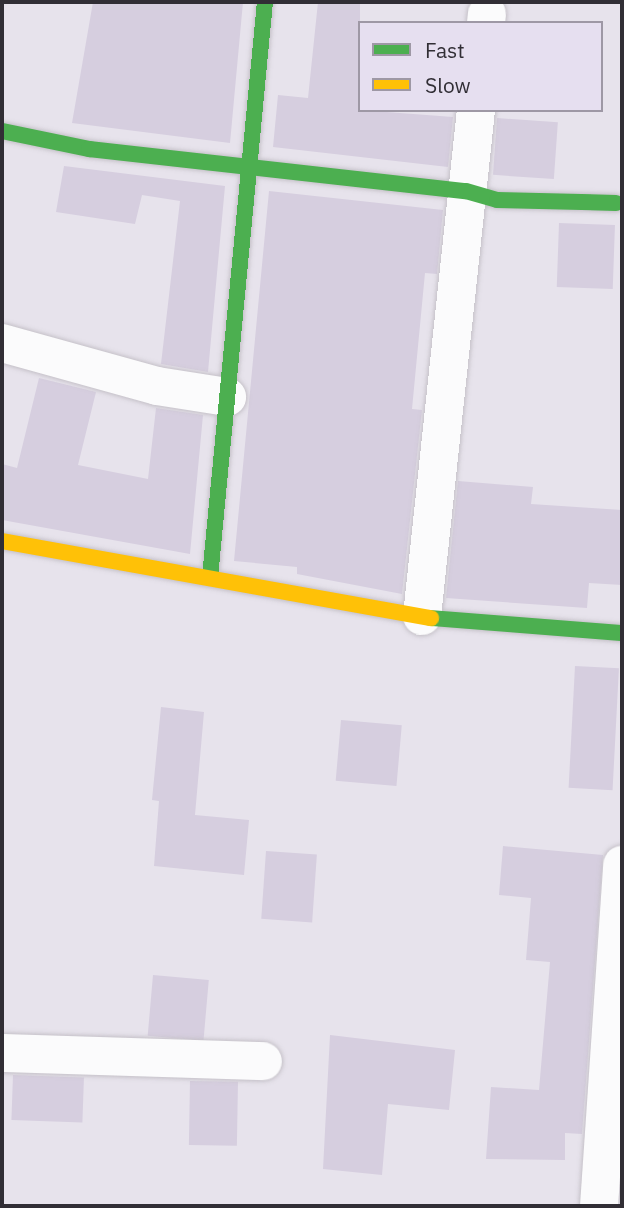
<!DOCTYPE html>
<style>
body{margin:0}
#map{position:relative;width:624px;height:1208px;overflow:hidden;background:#e7e3ec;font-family:"IBM Plex Sans",sans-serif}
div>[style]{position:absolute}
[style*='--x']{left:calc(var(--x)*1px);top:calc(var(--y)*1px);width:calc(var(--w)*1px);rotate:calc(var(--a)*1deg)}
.building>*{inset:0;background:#d6cedf;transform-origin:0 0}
.roads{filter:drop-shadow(0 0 2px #c5c1c8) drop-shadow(0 0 2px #c5c1c8)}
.street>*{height:38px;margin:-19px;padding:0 19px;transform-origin:19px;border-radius:19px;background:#fbfbfc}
.fast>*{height:16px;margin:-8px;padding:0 8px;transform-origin:8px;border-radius:8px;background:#4caf50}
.slow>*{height:16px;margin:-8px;padding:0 8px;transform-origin:8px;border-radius:8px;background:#ffc107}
span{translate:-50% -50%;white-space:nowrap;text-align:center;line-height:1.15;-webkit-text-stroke:5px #e6dff0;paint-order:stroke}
.frame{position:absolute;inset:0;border:4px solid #312e35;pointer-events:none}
.legend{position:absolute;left:358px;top:21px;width:245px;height:91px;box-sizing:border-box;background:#e6dff0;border:2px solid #9e98a5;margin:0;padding:9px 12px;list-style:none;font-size:21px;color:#312e35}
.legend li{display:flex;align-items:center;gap:14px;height:35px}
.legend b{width:35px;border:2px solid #9e98a5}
</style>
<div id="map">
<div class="building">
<i style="clip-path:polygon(93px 2px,243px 2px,230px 143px,72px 123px)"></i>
<i style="clip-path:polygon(318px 2px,360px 2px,360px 110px,453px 117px,448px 167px,273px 147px,278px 95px,308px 98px)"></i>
<i style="left:497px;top:118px;width:61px;height:57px;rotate:4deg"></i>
<i style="clip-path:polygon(64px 166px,225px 186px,208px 372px,161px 364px,180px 201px,142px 195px,135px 224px,56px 212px)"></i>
<i style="clip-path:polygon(269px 191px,443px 210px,437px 274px,425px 273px,412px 409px,422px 410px,402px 594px,297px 574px,297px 567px,234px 561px)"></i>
<i style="left:559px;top:223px;width:56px;height:64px;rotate:2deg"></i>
<i style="clip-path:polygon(39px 378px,96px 392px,78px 465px,148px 479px,156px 408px,203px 415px,190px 554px,2px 520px,2px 464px,17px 468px)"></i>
<i style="clip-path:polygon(458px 481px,533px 487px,531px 504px,622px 510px,622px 585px,589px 583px,587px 608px,446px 598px)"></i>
<i style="left:575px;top:666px;width:44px;height:122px;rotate:3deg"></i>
<i style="clip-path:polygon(161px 707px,204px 712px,195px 815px,249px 820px,244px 875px,154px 866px,159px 801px,152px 800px)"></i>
<i style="left:341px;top:720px;width:61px;height:61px;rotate:5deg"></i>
<i style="clip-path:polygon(503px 846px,603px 855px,582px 1134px,565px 1133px,565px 1160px,486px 1159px,491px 1087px,539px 1090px,550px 962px,526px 960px,531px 898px,499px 895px)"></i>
<i style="left:266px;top:851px;width:51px;height:68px;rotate:4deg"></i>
<i style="left:153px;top:975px;width:56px;height:61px;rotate:5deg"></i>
<i style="clip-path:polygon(330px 1035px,455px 1050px,449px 1110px,388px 1104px,382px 1175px,323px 1169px)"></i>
<i style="left:13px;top:1075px;width:71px;height:45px;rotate:2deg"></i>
<i style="left:190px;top:1081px;width:48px;height:64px;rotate:1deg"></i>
</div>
<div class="roads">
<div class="street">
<i style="--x:486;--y:23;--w:9;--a:-84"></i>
<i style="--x:2;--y:343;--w:161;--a:15.5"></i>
<i style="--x:157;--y:386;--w:71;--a:8.9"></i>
<i style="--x:422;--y:616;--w:509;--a:-83.91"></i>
<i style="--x:2;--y:1053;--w:261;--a:1.8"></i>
<i style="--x:599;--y:1206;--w:342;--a:-86.1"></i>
</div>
<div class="fast">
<i style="--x:2;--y:131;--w:89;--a:11.7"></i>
<i style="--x:89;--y:149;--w:379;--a:6.4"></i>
<i style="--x:466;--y:191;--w:32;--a:16"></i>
<i style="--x:497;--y:200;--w:119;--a:1.4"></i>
<i style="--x:210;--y:577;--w:578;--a:-84.54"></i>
<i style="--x:431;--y:618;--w:192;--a:4.5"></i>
</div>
<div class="slow">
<i style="--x:2;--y:541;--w:436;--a:10.2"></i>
</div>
</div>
<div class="frame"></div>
<ul class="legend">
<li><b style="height:9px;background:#4caf50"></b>Fast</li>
<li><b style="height:9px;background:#ffc107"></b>Slow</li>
</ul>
</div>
